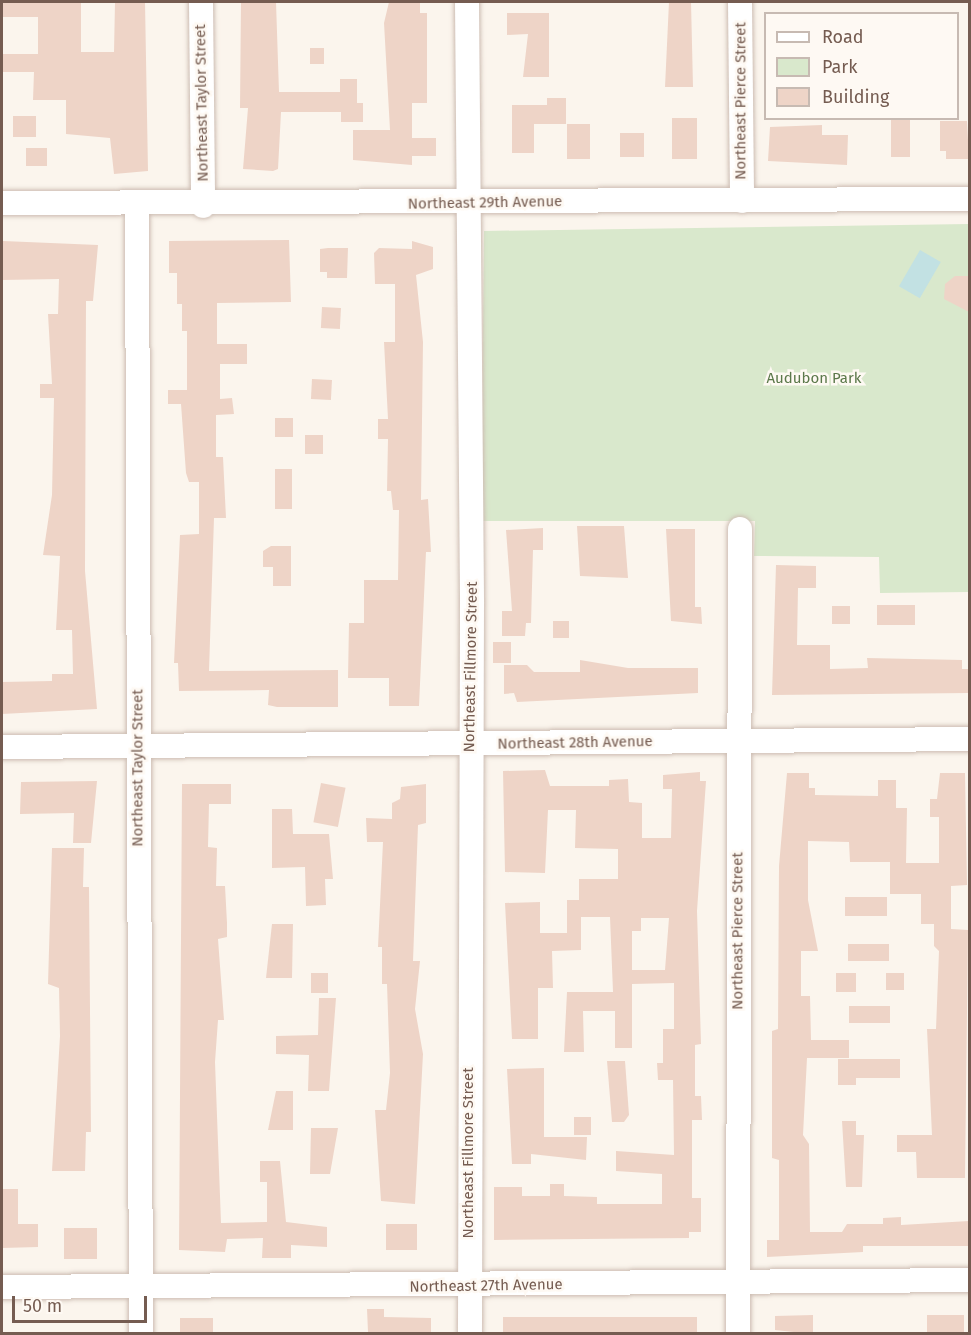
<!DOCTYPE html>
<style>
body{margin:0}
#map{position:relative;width:971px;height:1335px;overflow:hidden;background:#fbf5ed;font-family:"Fira Sans",sans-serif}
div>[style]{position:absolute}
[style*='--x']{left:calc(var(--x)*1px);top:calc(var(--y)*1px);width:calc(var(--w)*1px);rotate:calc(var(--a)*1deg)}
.green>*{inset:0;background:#d9e8cc}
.water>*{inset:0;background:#c2e1e3;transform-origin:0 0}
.building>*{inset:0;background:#eed4c7;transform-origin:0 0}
.roads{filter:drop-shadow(0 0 2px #cdbdb3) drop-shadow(0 0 2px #cdbdb3)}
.minor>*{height:24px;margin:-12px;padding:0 12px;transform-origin:12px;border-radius:12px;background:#fff}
span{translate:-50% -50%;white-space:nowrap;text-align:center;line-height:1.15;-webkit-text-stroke:5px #fef9f3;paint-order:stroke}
.street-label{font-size:15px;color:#755c51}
.park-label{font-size:15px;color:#5b784a}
.frame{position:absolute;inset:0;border:3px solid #755c51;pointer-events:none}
.legend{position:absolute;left:764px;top:12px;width:195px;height:108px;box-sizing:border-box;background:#fef9f3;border:2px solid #c7bab2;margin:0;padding:8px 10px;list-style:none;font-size:18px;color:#755c51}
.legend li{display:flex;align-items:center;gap:12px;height:30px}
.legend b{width:30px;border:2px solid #c7bab2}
.scale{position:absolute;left:12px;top:1296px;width:135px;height:27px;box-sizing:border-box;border:3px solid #755c51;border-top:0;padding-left:8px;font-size:18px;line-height:21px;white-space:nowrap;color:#755c51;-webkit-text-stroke:4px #fef9f3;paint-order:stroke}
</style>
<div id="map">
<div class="green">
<i style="clip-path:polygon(969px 224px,969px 592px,880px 593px,879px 557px,754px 556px,755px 521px,481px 521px,484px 231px)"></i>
</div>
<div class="water">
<i style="left:920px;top:250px;width:24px;height:42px;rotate:30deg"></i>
</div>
<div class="building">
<i style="clip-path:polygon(2px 2px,81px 2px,81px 52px,114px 52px,115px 2px,145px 2px,148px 171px,114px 174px,110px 138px,66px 134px,66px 100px,33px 100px,34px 72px,2px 72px,2px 54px,38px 54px,38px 17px,2px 17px)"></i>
<i style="clip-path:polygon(241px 2px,276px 2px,279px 92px,340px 92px,340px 79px,357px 79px,357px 103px,363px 103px,363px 122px,341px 122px,341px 112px,281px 112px,278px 169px,273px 171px,243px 169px,248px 108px,240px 108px)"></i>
<i style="clip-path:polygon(389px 2px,420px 2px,420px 13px,427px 13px,427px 103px,412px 103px,412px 138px,436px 138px,436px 156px,412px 156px,412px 165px,353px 160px,353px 130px,390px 130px,384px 23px)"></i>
<i style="clip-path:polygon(669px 2px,691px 2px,693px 87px,665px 87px)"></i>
<i style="clip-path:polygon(507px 13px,549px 13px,549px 77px,523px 77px,528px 34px,507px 35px)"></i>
<i style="left:310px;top:48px;width:14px;height:16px"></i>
<i style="clip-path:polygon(547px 98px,566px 98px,566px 124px,534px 124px,534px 153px,512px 153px,512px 105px,547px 105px)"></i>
<i style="left:13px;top:116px;width:23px;height:21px"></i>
<i style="left:672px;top:118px;width:25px;height:41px"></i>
<i style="left:891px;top:120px;width:19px;height:37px"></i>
<i style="clip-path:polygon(940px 121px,967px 121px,969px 159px,946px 159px,946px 151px,940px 151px)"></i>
<i style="left:567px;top:124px;width:23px;height:35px"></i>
<i style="clip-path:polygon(822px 125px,822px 135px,848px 135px,847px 165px,768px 161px,770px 127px)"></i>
<i style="left:620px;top:133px;width:24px;height:24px"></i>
<i style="left:26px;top:148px;width:21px;height:18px"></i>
<i style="clip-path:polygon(289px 240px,291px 302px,217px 303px,217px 344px,247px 344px,247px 364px,220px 364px,220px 399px,232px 398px,234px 414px,216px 415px,216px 457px,223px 457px,226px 518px,214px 518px,209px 671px,338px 670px,338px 707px,277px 707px,268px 705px,269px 690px,179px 691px,178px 663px,174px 663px,180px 535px,199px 534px,199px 482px,189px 482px,186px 473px,181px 404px,168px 404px,168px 390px,187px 390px,187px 331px,182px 331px,182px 304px,177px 304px,177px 273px,169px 273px,169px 241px)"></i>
<i style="clip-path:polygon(3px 241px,98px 245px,93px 301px,86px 301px,85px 571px,97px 709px,2px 714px,2px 682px,52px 681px,52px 674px,73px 674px,72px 630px,56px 630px,60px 556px,43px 555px,52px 495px,54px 398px,40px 398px,40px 384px,52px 384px,48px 314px,58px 314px,59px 279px,2px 280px)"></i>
<i style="clip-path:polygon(412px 241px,433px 247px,433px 269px,416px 275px,423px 342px,421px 500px,428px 499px,431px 552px,426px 552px,419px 706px,389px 706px,389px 678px,348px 678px,349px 623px,364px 623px,364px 580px,398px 580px,399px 510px,393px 510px,391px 491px,387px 491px,388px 439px,378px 439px,378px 419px,388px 419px,384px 342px,395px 342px,395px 284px,375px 284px,374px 253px,379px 248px,412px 249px)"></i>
<i style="clip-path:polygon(328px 248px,348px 248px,347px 278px,327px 278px,327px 272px,320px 272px,320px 249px)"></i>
<i style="clip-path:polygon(955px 276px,969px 276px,969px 312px,944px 299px,945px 284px)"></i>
<i style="left:322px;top:307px;width:19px;height:21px;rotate:3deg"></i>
<i style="left:312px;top:379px;width:20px;height:20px;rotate:3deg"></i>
<i style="left:275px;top:418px;width:18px;height:19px"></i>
<i style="left:305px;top:435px;width:18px;height:19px"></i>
<i style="left:275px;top:469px;width:17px;height:40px"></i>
<i style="clip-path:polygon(577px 526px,624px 526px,628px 578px,580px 576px)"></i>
<i style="clip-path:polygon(543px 528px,543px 550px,533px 550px,531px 623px,526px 623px,525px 636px,502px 636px,502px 611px,512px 611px,506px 530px)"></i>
<i style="clip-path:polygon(666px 529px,695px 529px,695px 607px,701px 607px,702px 624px,671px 621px)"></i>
<i style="clip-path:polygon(271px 546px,291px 546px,291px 586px,273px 586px,273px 567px,263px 567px,263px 551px)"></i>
<i style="clip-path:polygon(776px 565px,816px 566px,816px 588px,798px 588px,797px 645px,830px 645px,830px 669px,868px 668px,867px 658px,962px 660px,962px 669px,969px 669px,969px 693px,772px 695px)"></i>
<i style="left:877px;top:605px;width:38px;height:20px"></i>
<i style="left:832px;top:606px;width:18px;height:18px"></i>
<i style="left:553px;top:621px;width:16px;height:17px"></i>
<i style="left:493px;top:642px;width:18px;height:21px"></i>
<i style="clip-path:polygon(580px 660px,628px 668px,698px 668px,698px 693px,517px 702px,514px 693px,504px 694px,504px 665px,527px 665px,534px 672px,580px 672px)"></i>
<i style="clip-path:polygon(evenodd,545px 770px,550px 786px,609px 786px,609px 780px,628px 779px,629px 802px,642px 803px,642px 838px,671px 838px,672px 789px,663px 789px,663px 775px,700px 772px,700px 781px,706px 781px,697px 911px,701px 1044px,695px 1045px,695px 1096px,701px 1096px,702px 1120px,692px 1120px,692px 1198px,701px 1198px,701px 1232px,689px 1232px,689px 1238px,494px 1240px,494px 1187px,522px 1187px,522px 1196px,550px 1196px,550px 1184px,564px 1184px,564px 1196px,597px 1197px,597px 1204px,662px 1204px,662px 1174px,616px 1171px,616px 1151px,674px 1155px,673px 1080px,658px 1080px,657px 1063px,663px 1063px,663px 1029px,674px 1029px,674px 983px,632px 984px,632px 1048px,615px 1048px,615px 1011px,583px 1011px,584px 1052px,564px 1052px,567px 992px,613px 992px,610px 917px,581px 917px,581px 950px,552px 951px,553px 988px,538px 988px,538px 1039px,512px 1039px,505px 903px,540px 902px,540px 933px,567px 933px,567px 900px,579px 900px,579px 879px,618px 879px,618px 849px,575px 848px,576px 810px,548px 810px,545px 873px,505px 872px,503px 771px,545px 770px,641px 918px,669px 918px,665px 970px,632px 970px,632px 931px,641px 931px,641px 918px)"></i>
<i style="clip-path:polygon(787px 773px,809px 773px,809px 788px,815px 788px,815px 795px,878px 796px,878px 780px,896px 780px,896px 808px,907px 808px,906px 863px,939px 863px,939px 817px,930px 817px,930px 799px,937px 799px,940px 773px,965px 773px,967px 885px,951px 886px,951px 929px,968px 930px,965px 1178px,917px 1178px,916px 1152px,897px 1152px,897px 1135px,932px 1135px,927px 1029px,936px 1029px,939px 951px,934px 946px,934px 924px,921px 924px,921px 894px,890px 894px,890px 862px,850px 862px,849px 842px,808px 841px,808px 900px,818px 951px,801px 951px,801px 996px,810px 996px,811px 1040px,849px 1040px,849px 1058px,807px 1058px,803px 1135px,809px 1144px,810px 1232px,842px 1232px,847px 1224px,883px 1224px,883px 1218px,901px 1217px,901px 1225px,969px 1221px,969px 1246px,863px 1246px,863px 1252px,767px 1257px,767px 1240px,779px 1240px,779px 1160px,772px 1158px,772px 1031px,778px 1029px,779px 866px)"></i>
<i style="clip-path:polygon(97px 781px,91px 843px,73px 843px,74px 813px,20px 814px,21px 782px)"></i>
<i style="left:321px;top:783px;width:25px;height:40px;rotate:11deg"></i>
<i style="clip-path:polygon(182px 784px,231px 784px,231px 804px,209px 804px,208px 847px,217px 848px,216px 886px,225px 886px,227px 923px,227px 937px,218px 939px,224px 1020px,218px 1020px,215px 1062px,221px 1223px,267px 1222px,267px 1182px,260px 1182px,260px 1161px,280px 1161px,286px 1222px,327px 1227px,327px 1247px,291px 1245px,291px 1258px,262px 1258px,263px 1238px,227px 1239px,225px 1252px,179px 1250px)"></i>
<i style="clip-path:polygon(426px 784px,426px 823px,418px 825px,413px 961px,420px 961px,415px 1009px,423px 1054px,415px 1204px,381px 1201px,375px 1110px,386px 1110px,390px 1073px,387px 984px,382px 984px,382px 947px,378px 947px,383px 842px,367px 842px,366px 818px,392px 819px,392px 803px,400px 799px,401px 787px)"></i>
<i style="clip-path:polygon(272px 809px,292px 809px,293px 834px,329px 834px,333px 879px,325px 879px,326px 905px,306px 906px,305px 867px,272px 868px)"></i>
<i style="clip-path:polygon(52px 848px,84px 848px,83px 887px,89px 887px,91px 1132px,86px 1132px,85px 1171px,52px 1171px,60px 1036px,59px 988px,48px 984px)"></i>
<i style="left:845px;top:897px;width:42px;height:19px"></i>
<i style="clip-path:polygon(272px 924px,293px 924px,292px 978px,266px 978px)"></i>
<i style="left:848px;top:944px;width:41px;height:17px"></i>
<i style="left:328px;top:973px;width:20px;height:17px;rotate:90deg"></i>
<i style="left:836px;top:973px;width:20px;height:19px"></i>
<i style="left:886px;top:973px;width:18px;height:17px"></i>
<i style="clip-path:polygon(319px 998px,336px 998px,329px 1091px,308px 1091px,309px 1055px,276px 1054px,276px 1036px,318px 1035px)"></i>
<i style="left:890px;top:1006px;width:17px;height:41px;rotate:90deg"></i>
<i style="clip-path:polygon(838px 1059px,900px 1059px,900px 1078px,856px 1078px,856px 1085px,838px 1085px)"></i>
<i style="clip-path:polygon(607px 1061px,625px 1061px,629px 1115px,624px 1122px,612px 1122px)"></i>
<i style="clip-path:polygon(544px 1068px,544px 1137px,587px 1137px,586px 1160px,531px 1154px,531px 1164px,512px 1164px,507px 1069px)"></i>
<i style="clip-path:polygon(276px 1091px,293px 1091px,293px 1130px,268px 1130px)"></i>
<i style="left:574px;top:1117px;width:17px;height:18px"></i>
<i style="clip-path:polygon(842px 1121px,856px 1121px,856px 1135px,864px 1135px,862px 1187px,846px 1187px)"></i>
<i style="clip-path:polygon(311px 1128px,338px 1128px,330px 1174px,310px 1174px)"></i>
<i style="clip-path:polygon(2px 1189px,18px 1189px,18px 1224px,38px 1224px,38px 1247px,2px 1248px)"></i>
<i style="left:417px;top:1224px;width:26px;height:31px;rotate:90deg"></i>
<i style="left:64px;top:1228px;width:33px;height:31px"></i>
<i style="clip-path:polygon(367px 1309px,384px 1309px,384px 1317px,431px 1318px,431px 1334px,368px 1332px)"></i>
<i style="clip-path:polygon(813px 1315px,813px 1334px,775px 1330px,775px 1316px)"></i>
<i style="left:927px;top:1315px;width:37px;height:19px"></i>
<i style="left:697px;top:1317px;width:17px;height:194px;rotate:90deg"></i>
<i style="left:180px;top:1318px;width:33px;height:16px"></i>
</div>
<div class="roads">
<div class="minor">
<i style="--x:201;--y:2;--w:204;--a:89.4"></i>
<i style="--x:467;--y:2;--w:602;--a:89.52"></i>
<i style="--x:472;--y:604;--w:730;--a:90.16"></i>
<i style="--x:740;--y:2;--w:199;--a:89.4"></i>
<i style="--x:137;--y:202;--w:1132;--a:89.8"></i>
<i style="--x:2;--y:203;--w:968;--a:-0.24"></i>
<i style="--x:2;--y:747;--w:968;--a:-0.47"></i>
<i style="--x:2;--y:1287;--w:968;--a:-0.41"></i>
<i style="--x:738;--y:1334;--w:805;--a:-89.86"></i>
</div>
</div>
<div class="street-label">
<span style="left:741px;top:101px;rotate:-90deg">Northeast Pierce Street</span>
<span style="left:202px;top:103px;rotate:-91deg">Northeast Taylor Street</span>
<span style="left:485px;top:203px;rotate:-1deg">Northeast 29th Avenue</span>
<span style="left:471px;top:667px;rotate:-89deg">Northeast Fillmore Street</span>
<span style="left:575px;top:743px;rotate:-1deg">Northeast 28th Avenue</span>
<span style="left:138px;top:768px;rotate:-90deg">Northeast Taylor Street</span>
<span style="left:738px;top:931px;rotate:-90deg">Northeast Pierce Street</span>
<span style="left:469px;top:1153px;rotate:-90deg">Northeast Fillmore Street</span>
<span style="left:486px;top:1286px;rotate:-1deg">Northeast 27th Avenue</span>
</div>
<div class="park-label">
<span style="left:814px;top:379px">Audubon Park</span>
</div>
<div class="frame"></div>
<ul class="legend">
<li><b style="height:8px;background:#fff"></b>Road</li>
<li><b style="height:16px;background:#d9e8cc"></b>Park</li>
<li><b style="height:16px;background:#eed4c7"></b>Building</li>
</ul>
<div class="scale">50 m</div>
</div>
